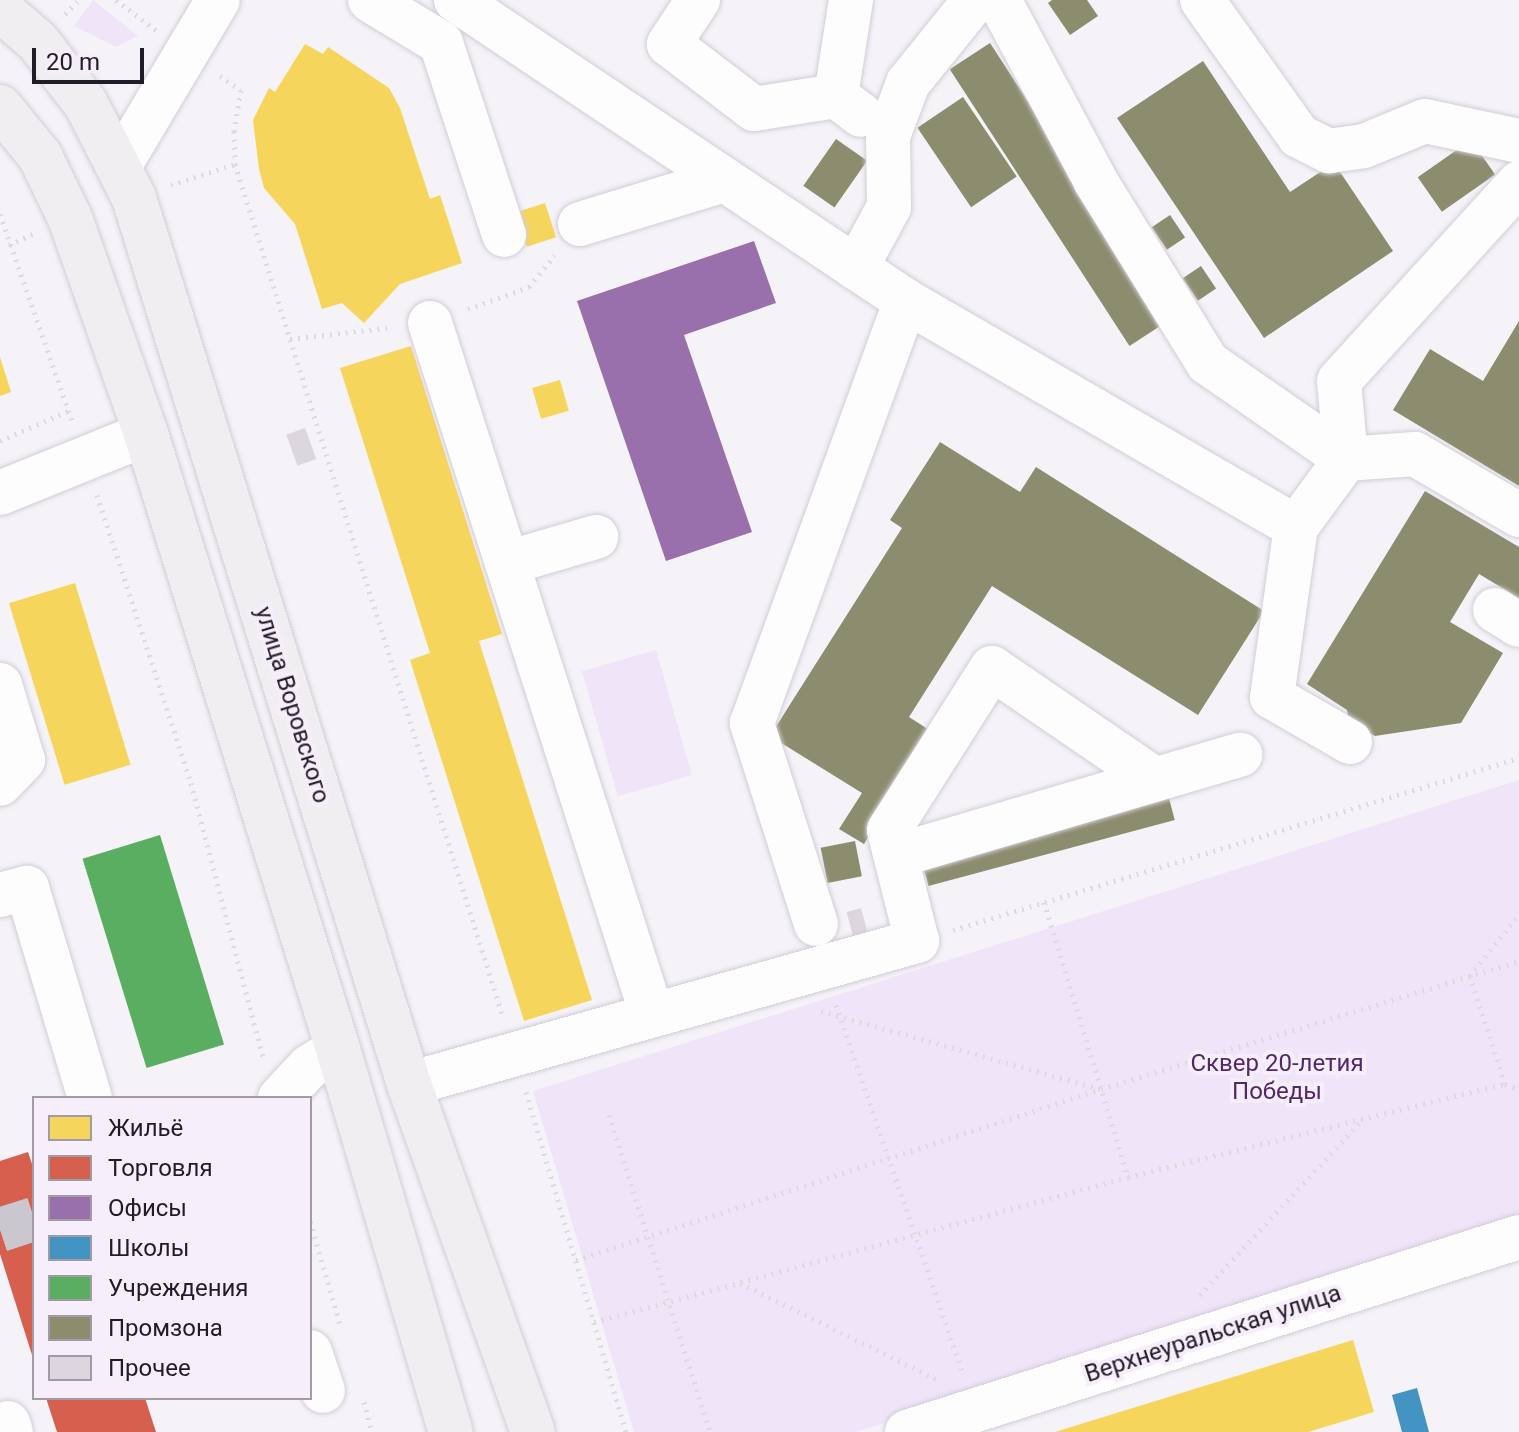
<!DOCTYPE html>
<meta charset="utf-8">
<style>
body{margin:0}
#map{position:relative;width:1519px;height:1432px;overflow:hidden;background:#f5f2f8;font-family:Roboto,sans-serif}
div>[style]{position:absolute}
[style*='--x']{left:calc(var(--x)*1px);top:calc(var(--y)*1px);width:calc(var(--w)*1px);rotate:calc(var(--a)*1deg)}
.green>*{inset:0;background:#f0e4f9;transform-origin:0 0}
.homes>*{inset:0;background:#f6d55c;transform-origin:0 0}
.shops>*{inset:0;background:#d6604d}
.offices>*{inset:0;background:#9970ab}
.schools>*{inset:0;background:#4393c3}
.public>*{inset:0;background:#5aae61;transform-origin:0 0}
.industry>*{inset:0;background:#8c8c6e;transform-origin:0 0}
.building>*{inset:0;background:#dcd7df;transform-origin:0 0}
.minor-tunnel>*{height:44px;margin-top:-22px;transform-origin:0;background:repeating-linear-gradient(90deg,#cbc7ce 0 44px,transparent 0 66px)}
.path>*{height:5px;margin-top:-2.5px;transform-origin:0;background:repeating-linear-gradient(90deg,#dcdbdd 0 2px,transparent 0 8px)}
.roads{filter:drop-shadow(0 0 2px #d2cdd6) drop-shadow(0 0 2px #d2cdd6)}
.minor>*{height:44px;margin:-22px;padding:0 22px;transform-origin:22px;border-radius:22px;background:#fefdfe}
.major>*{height:44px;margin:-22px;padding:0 22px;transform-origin:22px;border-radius:22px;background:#f1eef2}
span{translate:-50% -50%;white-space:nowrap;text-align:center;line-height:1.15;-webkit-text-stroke:8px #f6effb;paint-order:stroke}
.street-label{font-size:24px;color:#221c27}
.park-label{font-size:24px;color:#52276c}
.legend{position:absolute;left:32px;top:1096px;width:280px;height:304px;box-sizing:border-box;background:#f6effb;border:2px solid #a19ba6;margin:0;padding:10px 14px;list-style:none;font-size:24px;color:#221c27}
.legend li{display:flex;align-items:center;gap:16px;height:40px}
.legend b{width:40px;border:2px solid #a19ba6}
.scale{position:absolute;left:32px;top:48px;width:112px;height:36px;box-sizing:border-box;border:4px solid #221c27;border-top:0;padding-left:10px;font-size:24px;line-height:28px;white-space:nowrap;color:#221c27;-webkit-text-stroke:6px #f6effb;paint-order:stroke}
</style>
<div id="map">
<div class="green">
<i style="clip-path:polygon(93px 0,138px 36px,116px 47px,74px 26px)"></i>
<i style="left:656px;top:650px;width:130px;height:77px;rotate:74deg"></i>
<i style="clip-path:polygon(1519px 780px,1519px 1224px,856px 1432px,634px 1432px,533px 1091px)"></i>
</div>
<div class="homes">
<i style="clip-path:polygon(305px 44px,323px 54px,328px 47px,389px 88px,400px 108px,430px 199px,440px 195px,462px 263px,400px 284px,364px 323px,342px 303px,322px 309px,295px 224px,264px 188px,259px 169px,253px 120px,269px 88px,275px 92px)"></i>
<i style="left:545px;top:203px;width:36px;height:31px;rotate:72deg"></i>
<i style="clip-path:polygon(411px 346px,502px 634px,479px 641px,592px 1000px,524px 1021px,410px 660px,430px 653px,340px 368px)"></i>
<i style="clip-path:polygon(0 357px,11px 392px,0 396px)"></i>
<i style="left:560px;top:380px;width:32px;height:29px;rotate:74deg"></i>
<i style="left:75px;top:583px;width:190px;height:69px;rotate:73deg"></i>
<i style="clip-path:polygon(1353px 1340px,1374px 1412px,1308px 1432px,1055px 1432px)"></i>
</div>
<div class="shops">
<i style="clip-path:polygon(28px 1152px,34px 1170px,33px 1358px,0 1254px,0 1161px)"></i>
<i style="clip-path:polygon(46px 1398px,145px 1398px,156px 1432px,57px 1432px)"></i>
</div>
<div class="offices">
<i style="clip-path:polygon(754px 241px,776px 303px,684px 335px,752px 532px,666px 561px,577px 301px)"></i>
</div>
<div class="schools">
<i style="clip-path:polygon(1417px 1388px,1429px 1432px,1402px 1432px,1392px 1395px)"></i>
</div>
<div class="public">
<i style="left:160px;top:835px;width:219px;height:81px;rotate:73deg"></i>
</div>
<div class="industry">
<i style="clip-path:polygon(1052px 0,1087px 0,1098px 16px,1070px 35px,1048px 3px)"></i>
<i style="left:990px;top:43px;width:330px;height:48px;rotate:57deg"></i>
<i style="clip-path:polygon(1203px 61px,1290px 192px,1334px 163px,1393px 251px,1264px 338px,1117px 118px)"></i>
<i style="left:963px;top:97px;width:96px;height:55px;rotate:56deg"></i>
<i style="left:836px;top:139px;width:38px;height:57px;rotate:35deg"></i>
<i style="left:1471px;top:140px;width:42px;height:65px;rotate:55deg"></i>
<i style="left:1170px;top:215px;width:27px;height:22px;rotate:56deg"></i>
<i style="left:1201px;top:266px;width:27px;height:22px;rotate:56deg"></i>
<i style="clip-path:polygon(1519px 321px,1519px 486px,1393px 410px,1430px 349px,1483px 381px)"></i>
<i style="clip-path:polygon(940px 442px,1020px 492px,1036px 467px,1264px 611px,1198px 715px,992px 586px,909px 717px,934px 733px,864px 844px,839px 829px,862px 793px,770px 736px,902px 528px,890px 520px)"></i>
<i style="clip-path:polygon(1425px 491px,1519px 547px,1519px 598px,1479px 574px,1450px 622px,1503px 653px,1461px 723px,1375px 736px,1349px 722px,1347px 710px,1307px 684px)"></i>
<i style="left:1167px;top:791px;width:30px;height:255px;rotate:75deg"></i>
<i style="left:855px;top:841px;width:36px;height:35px;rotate:79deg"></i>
</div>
<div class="building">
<i style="left:305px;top:428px;width:33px;height:20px;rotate:70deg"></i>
<i style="left:861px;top:908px;width:30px;height:15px;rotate:75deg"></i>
</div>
<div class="minor-tunnel">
<i style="--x:0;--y:1230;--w:36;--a:-18"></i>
</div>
<div class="path">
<i style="--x:116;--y:0;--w:50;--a:36.9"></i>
<i style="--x:65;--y:14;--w:20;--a:-45"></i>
<i style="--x:220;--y:76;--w:25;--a:34"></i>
<i style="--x:241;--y:90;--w:42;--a:99.7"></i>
<i style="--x:234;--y:131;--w:33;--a:88"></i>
<i style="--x:235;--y:164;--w:894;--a:72.56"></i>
<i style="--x:171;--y:185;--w:67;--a:-18.2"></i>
<i style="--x:0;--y:214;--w:219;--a:70.8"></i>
<i style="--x:9;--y:245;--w:26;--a:-25"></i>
<i style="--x:468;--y:309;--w:65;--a:-19.8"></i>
<i style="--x:529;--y:287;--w:41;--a:-50.9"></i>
<i style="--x:290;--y:339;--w:104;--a:-6.6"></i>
<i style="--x:0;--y:441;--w:74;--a:-23.8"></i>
<i style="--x:97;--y:495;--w:303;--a:71.9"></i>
<i style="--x:191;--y:783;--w:283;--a:75.3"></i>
<i style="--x:1044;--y:902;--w:288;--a:73"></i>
<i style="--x:953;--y:930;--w:592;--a:-16.9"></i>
<i style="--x:836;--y:1005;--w:387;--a:71"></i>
<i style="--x:821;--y:1011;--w:290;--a:15.6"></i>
<i style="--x:1505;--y:1084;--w:114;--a:-108"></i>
<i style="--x:1470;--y:976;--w:79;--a:-51.7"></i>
<i style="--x:526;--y:1092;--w:354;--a:73.6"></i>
<i style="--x:609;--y:1115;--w:333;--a:72.3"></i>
<i style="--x:310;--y:1221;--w:107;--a:73.8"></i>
<i style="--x:576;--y:1260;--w:552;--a:-18.04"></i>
<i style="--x:1101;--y:1089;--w:437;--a:-17"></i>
<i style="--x:740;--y:1283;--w:218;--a:26.1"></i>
<i style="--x:1200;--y:1295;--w:238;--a:-47.2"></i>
<i style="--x:594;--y:1322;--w:553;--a:-15.19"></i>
<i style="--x:1128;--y:1177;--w:388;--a:-13.9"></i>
<i style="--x:1505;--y:1084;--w:15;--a:23"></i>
<i style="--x:364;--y:1402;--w:31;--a:75"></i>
</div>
<div class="roads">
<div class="minor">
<i style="--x:370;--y:0;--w:83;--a:31.2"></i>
<i style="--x:441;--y:43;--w:202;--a:71.8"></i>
<i style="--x:456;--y:0;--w:541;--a:33.78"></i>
<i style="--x:906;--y:301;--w:451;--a:30.1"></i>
<i style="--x:698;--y:0;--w:53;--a:123.4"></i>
<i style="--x:669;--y:44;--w:107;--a:37.4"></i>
<i style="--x:754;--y:109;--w:83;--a:-9"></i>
<i style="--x:851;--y:0;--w:97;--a:98.9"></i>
<i style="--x:836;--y:96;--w:31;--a:37"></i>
<i style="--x:999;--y:0;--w:206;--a:61.9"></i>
<i style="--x:1096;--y:182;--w:213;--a:58.3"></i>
<i style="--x:1208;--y:363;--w:168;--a:34.8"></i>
<i style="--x:1346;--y:459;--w:69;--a:-4.1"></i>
<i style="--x:1415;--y:454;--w:121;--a:30.4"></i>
<i style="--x:1202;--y:0;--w:167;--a:54.5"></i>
<i style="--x:1299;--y:136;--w:34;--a:27"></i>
<i style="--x:1329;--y:151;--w:35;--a:-8"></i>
<i style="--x:1364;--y:146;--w:66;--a:-22.3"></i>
<i style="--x:1425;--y:121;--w:96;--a:12"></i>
<i style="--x:119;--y:166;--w:193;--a:-59.2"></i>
<i style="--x:580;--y:224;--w:151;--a:-17"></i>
<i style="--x:856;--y:268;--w:69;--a:-61.6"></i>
<i style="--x:889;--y:207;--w:71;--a:-90.8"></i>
<i style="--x:888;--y:136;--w:57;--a:-69.3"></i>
<i style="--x:908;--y:83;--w:107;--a:-51.1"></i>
<i style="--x:430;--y:323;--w:727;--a:72.21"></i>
<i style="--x:0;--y:493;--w:157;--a:-22"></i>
<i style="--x:507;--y:563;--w:93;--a:-16.3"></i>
<i style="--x:1495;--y:610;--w:28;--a:32"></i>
<i style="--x:0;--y:685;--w:78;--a:73"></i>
<i style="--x:23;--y:760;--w:33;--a:134"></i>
<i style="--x:1350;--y:742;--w:90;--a:-150"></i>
<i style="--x:1272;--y:697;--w:172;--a:-82"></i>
<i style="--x:1296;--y:527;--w:84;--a:-53.7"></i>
<i style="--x:1346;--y:459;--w:78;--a:-95.1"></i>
<i style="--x:1339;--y:381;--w:268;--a:-47.7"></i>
<i style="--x:896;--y:856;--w:359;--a:-16.4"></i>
<i style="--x:0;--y:895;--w:28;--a:-15"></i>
<i style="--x:27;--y:888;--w:219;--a:73.3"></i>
<i style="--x:816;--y:924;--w:211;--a:-107.7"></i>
<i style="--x:752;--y:723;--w:449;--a:-70"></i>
<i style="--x:409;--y:1084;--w:528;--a:-15.72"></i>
<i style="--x:917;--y:941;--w:114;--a:-104.2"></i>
<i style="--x:889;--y:830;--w:192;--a:-57.6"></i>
<i style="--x:992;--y:668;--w:196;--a:34.4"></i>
<i style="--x:280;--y:1098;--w:42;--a:-46.9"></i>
<i style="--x:309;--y:1067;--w:34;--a:-32"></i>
<i style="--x:310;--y:1352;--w:41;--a:71.6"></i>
<i style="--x:8;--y:1423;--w:9;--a:72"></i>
<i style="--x:907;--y:1432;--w:642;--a:-17.67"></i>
</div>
<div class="major">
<i style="--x:0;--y:9;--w:50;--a:41"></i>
<i style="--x:38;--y:42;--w:78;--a:52.3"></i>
<i style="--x:86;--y:104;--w:106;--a:62.9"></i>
<i style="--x:134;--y:198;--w:928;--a:72.76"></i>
<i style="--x:409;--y:1084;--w:369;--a:70.4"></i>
<i style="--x:0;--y:107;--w:63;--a:50.8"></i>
<i style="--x:40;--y:156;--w:69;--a:64.2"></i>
<i style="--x:70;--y:218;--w:229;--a:70.6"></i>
<i style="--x:146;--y:434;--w:644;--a:72.66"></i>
<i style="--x:338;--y:1049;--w:399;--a:73.6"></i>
</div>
</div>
<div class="street-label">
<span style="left:292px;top:705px;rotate:73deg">улица Воровского</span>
<span style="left:1213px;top:1334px;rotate:-18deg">Верхнеуральская улица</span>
</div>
<div class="park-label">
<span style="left:1277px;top:1078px">Сквер 20-летия<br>Победы</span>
</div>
<ul class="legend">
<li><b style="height:22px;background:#f6d55c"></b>Жильё</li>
<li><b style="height:22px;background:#d6604d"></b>Торговля</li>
<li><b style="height:22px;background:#9970ab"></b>Офисы</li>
<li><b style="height:22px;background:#4393c3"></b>Школы</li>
<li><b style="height:22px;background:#5aae61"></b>Учреждения</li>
<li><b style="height:22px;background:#8c8c6e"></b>Промзона</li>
<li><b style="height:22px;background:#dcd7df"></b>Прочее</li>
</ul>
<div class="scale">20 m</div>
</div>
